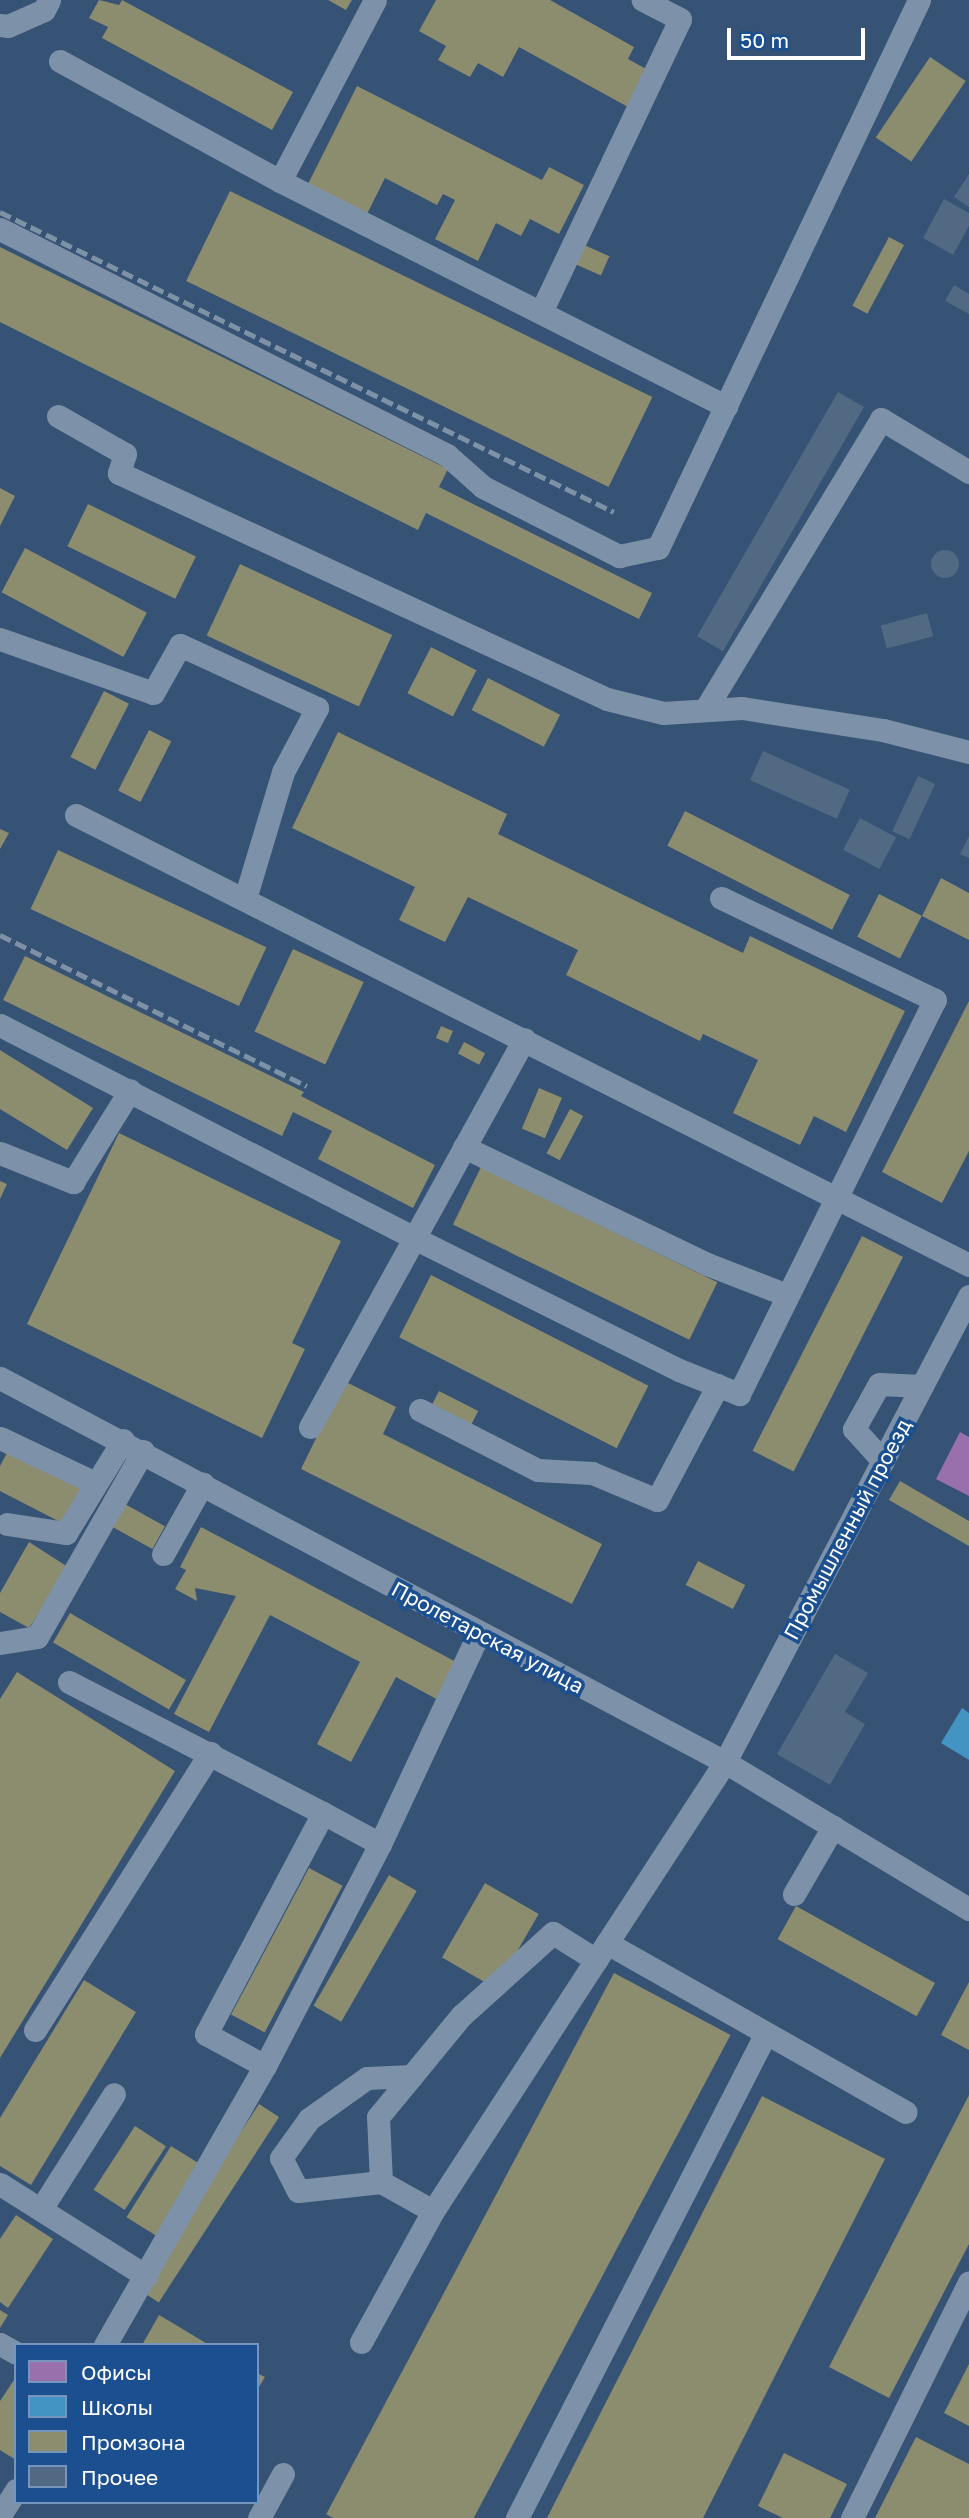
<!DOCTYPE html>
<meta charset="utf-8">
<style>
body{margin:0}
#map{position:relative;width:969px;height:2518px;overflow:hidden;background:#365274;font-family:"Golos Text",sans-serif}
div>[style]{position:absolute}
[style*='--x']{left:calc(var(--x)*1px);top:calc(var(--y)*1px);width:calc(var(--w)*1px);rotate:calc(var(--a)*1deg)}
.offices>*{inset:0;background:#9970ab}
.schools>*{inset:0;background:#4393c3}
.industry>*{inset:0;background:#8c8c6e;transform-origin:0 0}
.building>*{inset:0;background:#526984;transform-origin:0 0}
.round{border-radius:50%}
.minor>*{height:23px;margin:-11.5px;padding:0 11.5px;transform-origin:11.5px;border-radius:11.5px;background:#7d92a8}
.rail>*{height:5px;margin-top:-2.5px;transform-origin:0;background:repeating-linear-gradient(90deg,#7e92a7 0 12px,transparent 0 17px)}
span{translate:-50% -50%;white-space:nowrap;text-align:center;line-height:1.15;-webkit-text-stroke:7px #1b4f8f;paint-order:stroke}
.street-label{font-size:21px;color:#fff}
.legend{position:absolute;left:14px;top:2343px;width:245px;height:161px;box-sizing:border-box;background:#1b4f8f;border:2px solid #7695bc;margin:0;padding:9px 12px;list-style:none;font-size:21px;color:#fff}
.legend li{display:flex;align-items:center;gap:14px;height:35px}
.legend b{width:35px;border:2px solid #7695bc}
.scale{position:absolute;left:727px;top:28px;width:138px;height:32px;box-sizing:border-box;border:4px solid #fff;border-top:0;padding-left:9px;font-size:21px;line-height:24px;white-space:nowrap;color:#fff;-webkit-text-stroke:5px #1b4f8f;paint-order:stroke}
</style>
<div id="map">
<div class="offices">
<i style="clip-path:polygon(960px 1432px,969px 1437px,969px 1496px,936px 1479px)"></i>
</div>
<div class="schools">
<i style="clip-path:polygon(962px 1708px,969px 1713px,969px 1760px,941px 1743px)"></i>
</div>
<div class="industry">
<i style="clip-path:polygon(99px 0,119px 5px,122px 0,293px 92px,272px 130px,102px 38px,108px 27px,89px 18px)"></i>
<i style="clip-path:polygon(328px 0,352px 0,346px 10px)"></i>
<i style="clip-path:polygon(436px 0,550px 0,634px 47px,628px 59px,648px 70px,628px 107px,519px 47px,503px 77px,478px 63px,470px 77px,438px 60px,446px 46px,419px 31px)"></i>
<i style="left:930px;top:57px;width:43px;height:97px;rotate:34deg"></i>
<i style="clip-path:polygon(357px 86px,542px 180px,549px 167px,584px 185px,559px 234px,530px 219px,521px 236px,496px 223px,478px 261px,435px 239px,455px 200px,443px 194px,437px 205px,385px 178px,366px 216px,307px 186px)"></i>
<i style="left:230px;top:191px;width:470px;height:100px;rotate:26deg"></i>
<i style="left:889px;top:237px;width:17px;height:78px;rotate:28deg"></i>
<i style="left:582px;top:244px;width:30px;height:21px;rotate:24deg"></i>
<i style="clip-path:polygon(0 247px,448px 469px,439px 487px,652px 593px,639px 619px,426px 513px,418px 530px,0 322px)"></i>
<i style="clip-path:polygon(0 488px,15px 496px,0 526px)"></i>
<i style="left:88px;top:504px;width:120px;height:47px;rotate:26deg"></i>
<i style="left:25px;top:548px;width:138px;height:50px;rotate:28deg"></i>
<i style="left:240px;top:564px;width:168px;height:79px;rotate:25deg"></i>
<i style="left:431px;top:647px;width:51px;height:52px;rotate:27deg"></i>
<i style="left:488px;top:678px;width:81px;height:36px;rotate:27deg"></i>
<i style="left:104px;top:691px;width:28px;height:74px;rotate:27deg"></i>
<i style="left:149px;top:730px;width:25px;height:68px;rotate:27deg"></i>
<i style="clip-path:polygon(338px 732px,507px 814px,498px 834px,743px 953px,750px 936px,905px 1011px,846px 1132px,814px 1116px,800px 1145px,733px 1113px,758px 1060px,703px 1034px,700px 1041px,566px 975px,578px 950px,468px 897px,445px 942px,399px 920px,415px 887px,292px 828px)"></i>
<i style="left:685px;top:811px;width:185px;height:39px;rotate:27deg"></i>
<i style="clip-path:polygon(0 829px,9px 833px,0 849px)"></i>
<i style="left:58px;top:850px;width:230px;height:65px;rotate:25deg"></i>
<i style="clip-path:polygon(941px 878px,969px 893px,969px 940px,922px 916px)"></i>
<i style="left:879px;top:894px;width:48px;height:48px;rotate:27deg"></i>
<i style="left:293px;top:949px;width:78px;height:91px;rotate:25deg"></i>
<i style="clip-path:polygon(25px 956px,304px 1092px,301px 1096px,435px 1165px,413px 1208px,318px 1159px,332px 1131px,293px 1112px,282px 1136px,3px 1000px)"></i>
<i style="clip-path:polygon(969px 1001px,969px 1151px,942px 1203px,882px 1172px)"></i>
<i style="left:441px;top:1026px;width:13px;height:13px;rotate:23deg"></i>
<i style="left:464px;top:1042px;width:24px;height:13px;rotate:28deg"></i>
<i style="clip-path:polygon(0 1050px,93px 1108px,67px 1150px,0 1109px)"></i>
<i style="left:539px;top:1088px;width:25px;height:44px;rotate:23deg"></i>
<i style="left:570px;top:1109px;width:15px;height:50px;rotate:28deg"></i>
<i style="clip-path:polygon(119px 1133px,341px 1241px,292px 1343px,305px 1349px,262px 1438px,27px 1324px)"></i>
<i style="left:481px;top:1167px;width:263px;height:64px;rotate:26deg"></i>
<i style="clip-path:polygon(0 1181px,7px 1184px,0 1199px)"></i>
<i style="left:862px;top:1236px;width:46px;height:241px;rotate:27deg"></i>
<i style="left:431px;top:1275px;width:244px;height:70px;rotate:27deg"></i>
<i style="clip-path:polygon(344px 1381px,396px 1407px,383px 1434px,602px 1544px,572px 1604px,301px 1469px)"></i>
<i style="left:439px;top:1391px;width:44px;height:15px;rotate:27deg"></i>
<i style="clip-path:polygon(8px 1451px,82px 1489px,64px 1524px,0 1491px,0 1466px)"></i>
<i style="clip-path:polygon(900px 1481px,969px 1521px,969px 1546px,889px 1500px)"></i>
<i style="left:123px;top:1503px;width:48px;height:26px;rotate:29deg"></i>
<i style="clip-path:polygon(201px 1527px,460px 1664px,440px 1701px,396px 1677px,351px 1762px,317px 1744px,360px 1662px,270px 1615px,209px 1732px,174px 1714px,236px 1596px,195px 1588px,197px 1601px,175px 1589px,186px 1570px,180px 1567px)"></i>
<i style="clip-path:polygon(29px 1542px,68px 1567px,29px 1628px,0 1612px,0 1593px)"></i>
<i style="left:698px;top:1561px;width:53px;height:27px;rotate:27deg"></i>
<i style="left:70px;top:1613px;width:134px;height:34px;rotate:30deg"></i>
<i style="clip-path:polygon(17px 1672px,175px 1771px,0 2058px,0 1699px)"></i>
<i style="left:309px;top:1868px;width:38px;height:166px;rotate:28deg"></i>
<i style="left:389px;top:1875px;width:32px;height:151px;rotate:30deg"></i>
<i style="left:485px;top:1883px;width:62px;height:86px;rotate:30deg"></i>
<i style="left:796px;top:1906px;width:159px;height:38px;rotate:29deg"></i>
<i style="left:614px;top:1973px;width:132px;height:613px;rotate:28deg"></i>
<i style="clip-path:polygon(84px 1980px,136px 2012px,31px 2185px,0 2166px,0 2118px)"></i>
<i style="clip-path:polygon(969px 1982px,969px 2050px,941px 2035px)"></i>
<i style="clip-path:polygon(969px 2095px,969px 2244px,889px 2398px,829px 2367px)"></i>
<i style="clip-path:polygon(762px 2096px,885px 2159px,703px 2518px,547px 2518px)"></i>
<i style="left:259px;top:2104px;width:24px;height:221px;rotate:33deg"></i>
<i style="left:135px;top:2126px;width:37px;height:76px;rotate:33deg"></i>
<i style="left:171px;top:2146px;width:36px;height:84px;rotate:32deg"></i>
<i style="clip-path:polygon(16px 2215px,53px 2239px,8px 2308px,0 2302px,0 2239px)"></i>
<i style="clip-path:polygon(0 2310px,8px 2315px,0 2328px)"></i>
<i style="clip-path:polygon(159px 2315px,171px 2322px,209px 2345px,142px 2345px)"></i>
<i style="clip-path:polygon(969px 2364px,969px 2426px,944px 2413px)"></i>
<i style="clip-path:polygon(257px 2373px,265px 2377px,257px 2390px)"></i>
<i style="clip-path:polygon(14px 2380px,16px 2381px,16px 2460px,0 2450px,0 2401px)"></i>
<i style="clip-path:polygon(916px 2437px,969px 2464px,969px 2518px,875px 2518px)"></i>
<i style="clip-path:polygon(784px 2453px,847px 2484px,830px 2518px,783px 2518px,758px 2506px)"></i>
</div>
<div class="building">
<i style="clip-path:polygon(969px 174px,969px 207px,954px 197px)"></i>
<i style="clip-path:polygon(944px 199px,969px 213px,969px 226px,953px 255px,923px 238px)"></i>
<i style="clip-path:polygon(954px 285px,969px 294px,969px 314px,945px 301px)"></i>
<i style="left:838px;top:392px;width:30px;height:282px;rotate:30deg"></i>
<i class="round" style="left:931px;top:550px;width:28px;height:28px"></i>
<i style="left:927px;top:613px;width:24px;height:48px;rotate:75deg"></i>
<i style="left:763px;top:751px;width:95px;height:32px;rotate:24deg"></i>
<i style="left:918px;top:776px;width:19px;height:61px;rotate:25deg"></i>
<i style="left:860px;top:818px;width:41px;height:36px;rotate:28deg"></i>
<i style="clip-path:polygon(969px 836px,969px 858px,960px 854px)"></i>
<i style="clip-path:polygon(835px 1654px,868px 1673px,845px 1712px,865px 1724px,830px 1785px,777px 1754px)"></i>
</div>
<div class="minor">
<i style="--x:0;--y:25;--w:8;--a:7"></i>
<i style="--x:8;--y:26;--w:39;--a:-24"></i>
<i style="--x:44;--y:10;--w:11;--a:-63"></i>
<i style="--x:60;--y:61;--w:251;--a:28.6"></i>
<i style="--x:280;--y:181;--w:500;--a:26.8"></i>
<i style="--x:280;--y:181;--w:204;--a:-62.3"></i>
<i style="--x:0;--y:229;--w:501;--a:26.82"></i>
<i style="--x:447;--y:455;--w:48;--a:41.6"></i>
<i style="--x:483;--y:487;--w:153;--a:26.9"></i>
<i style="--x:619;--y:556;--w:40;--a:-12"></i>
<i style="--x:658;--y:548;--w:607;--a:-64.53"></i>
<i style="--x:541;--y:312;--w:324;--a:-64.6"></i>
<i style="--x:680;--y:19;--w:42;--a:-152.8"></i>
<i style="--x:58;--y:416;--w:77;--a:29.6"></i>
<i style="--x:125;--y:454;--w:20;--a:108"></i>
<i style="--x:119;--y:473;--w:538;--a:24.85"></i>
<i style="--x:607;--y:699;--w:58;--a:14"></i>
<i style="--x:663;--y:713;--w:79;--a:-3.6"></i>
<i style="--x:742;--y:708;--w:143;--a:8.9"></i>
<i style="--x:883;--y:730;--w:89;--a:14.3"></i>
<i style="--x:0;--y:639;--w:162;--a:19.4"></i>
<i style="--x:153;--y:693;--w:55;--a:-60.6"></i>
<i style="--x:180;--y:645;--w:151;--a:24.7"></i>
<i style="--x:317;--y:708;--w:72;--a:118"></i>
<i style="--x:283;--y:772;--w:133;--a:106.7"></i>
<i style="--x:705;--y:710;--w:340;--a:-58.8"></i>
<i style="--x:881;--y:419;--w:103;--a:31.1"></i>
<i style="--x:76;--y:815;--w:1000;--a:26.74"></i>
<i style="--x:0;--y:1025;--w:466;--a:27.2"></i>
<i style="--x:414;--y:1238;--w:296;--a:26.5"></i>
<i style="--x:679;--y:1370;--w:65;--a:21.8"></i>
<i style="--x:739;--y:1394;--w:440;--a:-63.6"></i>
<i style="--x:935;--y:1000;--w:237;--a:-154.5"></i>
<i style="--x:464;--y:1147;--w:270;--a:25.7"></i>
<i style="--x:707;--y:1264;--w:86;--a:21.2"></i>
<i style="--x:0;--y:1153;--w:79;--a:21.7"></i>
<i style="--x:73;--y:1182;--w:108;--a:-58.2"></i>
<i style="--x:0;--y:1378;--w:820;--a:27.91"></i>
<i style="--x:725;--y:1762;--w:285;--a:31.1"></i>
<i style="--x:420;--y:1410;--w:132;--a:27"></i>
<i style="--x:538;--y:1470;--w:54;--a:3.2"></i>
<i style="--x:592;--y:1473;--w:70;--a:22.6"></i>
<i style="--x:657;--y:1500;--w:130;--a:-62.1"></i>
<i style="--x:310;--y:1427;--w:443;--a:-61.1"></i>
<i style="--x:0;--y:1438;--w:105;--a:25.3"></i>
<i style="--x:883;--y:1461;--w:43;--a:-132.2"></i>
<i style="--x:854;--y:1429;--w:51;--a:-60.9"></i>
<i style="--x:879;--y:1384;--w:43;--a:2.7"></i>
<i style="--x:7;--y:1524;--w:60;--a:8.7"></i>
<i style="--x:66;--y:1533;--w:109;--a:-58.5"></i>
<i style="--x:163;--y:1554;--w:81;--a:-60.6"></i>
<i style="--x:0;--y:1643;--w:37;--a:-9"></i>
<i style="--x:37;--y:1637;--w:214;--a:-60.3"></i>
<i style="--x:69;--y:1682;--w:286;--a:27.3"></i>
<i style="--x:380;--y:1844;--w:250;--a:117.4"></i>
<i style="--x:265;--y:2066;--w:67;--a:-151.5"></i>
<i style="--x:206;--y:2034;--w:250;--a:-62.1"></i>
<i style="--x:323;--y:1813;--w:65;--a:28.5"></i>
<i style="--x:380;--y:1844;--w:233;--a:-64.9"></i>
<i style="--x:794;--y:1894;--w:78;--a:-59.8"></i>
<i style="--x:607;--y:1943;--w:216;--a:-56.9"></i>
<i style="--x:725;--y:1762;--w:526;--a:-62.36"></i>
<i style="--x:35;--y:2030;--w:328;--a:-57.7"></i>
<i style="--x:381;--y:2182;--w:83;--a:173.8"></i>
<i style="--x:298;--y:2191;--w:37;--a:-117"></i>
<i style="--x:281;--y:2158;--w:48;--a:-54.3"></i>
<i style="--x:309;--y:2119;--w:71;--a:-35.3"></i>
<i style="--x:367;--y:2078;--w:45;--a:-2.5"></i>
<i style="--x:0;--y:2184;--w:173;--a:32.2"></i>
<i style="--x:41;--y:2209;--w:136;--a:-57.6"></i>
<i style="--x:433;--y:2211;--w:60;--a:-150.9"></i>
<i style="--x:381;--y:2182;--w:65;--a:-92.6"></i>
<i style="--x:378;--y:2117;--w:131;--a:-50.6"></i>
<i style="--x:461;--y:2016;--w:124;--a:-42.1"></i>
<i style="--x:553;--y:1933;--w:51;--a:32.1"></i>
<i style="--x:361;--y:2342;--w:149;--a:-61.2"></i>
<i style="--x:433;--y:2211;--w:320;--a:-57"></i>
<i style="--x:607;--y:1943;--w:343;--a:29.5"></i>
<i style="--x:0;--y:2344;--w:18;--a:29"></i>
<i style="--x:105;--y:2345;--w:322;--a:-60.2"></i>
<i style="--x:0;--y:2515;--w:30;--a:-57"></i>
<i style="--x:259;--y:2518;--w:50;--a:-61.4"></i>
<i style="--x:517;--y:2518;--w:545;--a:-62.82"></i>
<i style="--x:852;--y:2518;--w:263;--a:-63.6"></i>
</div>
<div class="rail">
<i style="--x:0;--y:212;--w:683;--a:26.04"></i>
<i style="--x:0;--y:935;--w:342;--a:26.2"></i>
</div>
<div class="street-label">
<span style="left:847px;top:1529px;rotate:-62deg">Промышленный проезд</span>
<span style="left:488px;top:1637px;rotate:28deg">Пролетарская улица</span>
</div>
<ul class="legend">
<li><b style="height:19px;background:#9970ab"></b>Офисы</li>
<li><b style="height:19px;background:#4393c3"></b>Школы</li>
<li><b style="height:19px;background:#8c8c6e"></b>Промзона</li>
<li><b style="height:19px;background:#526984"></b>Прочее</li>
</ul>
<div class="scale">50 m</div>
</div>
